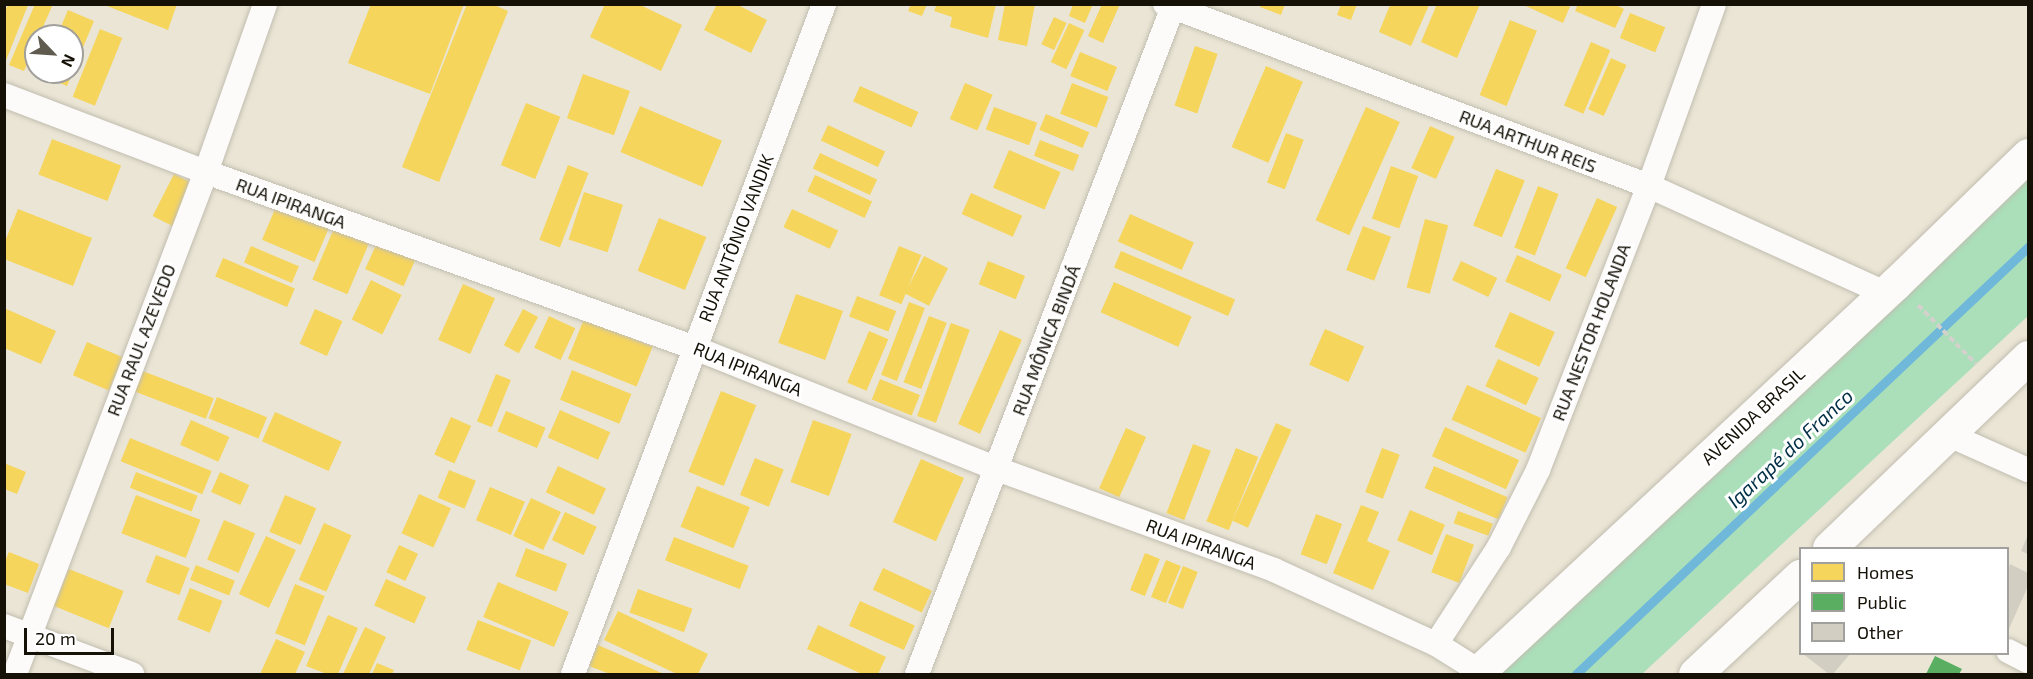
<!DOCTYPE html>
<meta charset="utf-8">
<style>
body{margin:0}
#map{position:relative;width:2033px;height:679px;overflow:hidden;background:#eae5d5;font-family:"Exo 2",sans-serif}
div>[style]{position:absolute}
[style*='--x']{left:calc(var(--x)*1px);top:calc(var(--y)*1px);width:calc(var(--w)*1px);rotate:calc(var(--a)*1deg)}
.green>*{inset:0;background:#aadfba}
.homes>*{inset:0;background:#f6d55c;transform-origin:0 0}
.public>*{inset:0;background:#5aae61}
.stream>*{height:9px;margin:-4.5px;padding:0 4.5px;transform-origin:4.5px;border-radius:4.5px;background:#70b8da}
.building>*{inset:0;background:#d2cec2}
.path>*{height:4px;margin-top:-2px;transform-origin:0;background:repeating-linear-gradient(90deg,#d2d1cc 0 6px,transparent 0 9px)}
.roads{filter:drop-shadow(0 0 2px #c1bdb0) drop-shadow(0 0 2px #c1bdb0)}
.minor>*{height:24px;margin:-12px;padding:0 12px;transform-origin:12px;border-radius:12px;background:#fcfbf9}
.trunk>*{height:33px;margin:-16.5px;padding:0 16.5px;transform-origin:16.5px;border-radius:16.5px;background:#fcfbf9}
span{translate:-50% -50%;white-space:nowrap;text-align:center;line-height:1.15;-webkit-text-stroke:6px #fff;paint-order:stroke}
.street-label{font-size:18px;color:#151107}
.water-label{font-size:20px;color:#002f46;font-style:italic}
.frame{position:absolute;inset:0;border:6px solid #151107;pointer-events:none}
.legend{position:absolute;left:1799px;top:547px;width:210px;height:108px;box-sizing:border-box;background:#fff;border:2px solid #a1a09c;margin:0;padding:8px 10px;list-style:none;font-size:18px;color:#151107}
.legend li{display:flex;align-items:center;gap:12px;height:30px}
.legend b{width:30px;border:2px solid #a1a09c}
.north{position:absolute;left:24px;top:24px;width:60px;height:60px;box-sizing:border-box;background:#fff;border:2px solid #a1a09c;border-radius:50%;rotate:115deg;font-size:16px;font-weight:700;line-height:24px;text-align:center;color:#151107}
.north::after{content:'';display:block;margin:auto;width:21px;height:27px;background:#605b4f;clip-path:polygon(50% 0,100% 100%,50% 72%,0 100%)}
.scale{position:absolute;left:24px;top:628px;width:90px;height:27px;box-sizing:border-box;border:3px solid #151107;border-top:0;padding-left:8px;font-size:18px;line-height:21px;white-space:nowrap;color:#151107;-webkit-text-stroke:4px #fff;paint-order:stroke}
</style>
<div id="map">
<div class="green">
<i style="clip-path:polygon(2028px 179px,2028px 316px,1642px 674px,1497px 674px,1666px 520px)"></i>
</div>
<div class="homes">
<i style="clip-path:polygon(35px 4px,53px 4px,39px 36px,36px 36px,36px 44px,24px 71px,9px 65px)"></i>
<i style="clip-path:polygon(102px 4px,177px 4px,168px 30px)"></i>
<i style="clip-path:polygon(371px 4px,464px 4px,430px 94px,348px 63px)"></i>
<i style="clip-path:polygon(467px 4px,492px 4px,508px 11px,439px 182px,402px 167px)"></i>
<i style="clip-path:polygon(605px 4px,638px 4px,682px 25px,661px 71px,590px 37px)"></i>
<i style="clip-path:polygon(717px 4px,736px 4px,767px 20px,751px 53px,704px 30px)"></i>
<i style="clip-path:polygon(911px 4px,927px 4px,922px 16px,908px 11px)"></i>
<i style="clip-path:polygon(937px 4px,996px 4px,988px 38px,950px 27px,952px 17px,934px 11px)"></i>
<i style="clip-path:polygon(1005px 4px,1035px 4px,1027px 46px,998px 40px)"></i>
<i style="clip-path:polygon(1073px 4px,1093px 4px,1085px 23px,1069px 16px)"></i>
<i style="clip-path:polygon(1102px 4px,1120px 4px,1103px 43px,1088px 36px)"></i>
<i style="clip-path:polygon(1261px 4px,1285px 4px,1281px 15px,1260px 7px)"></i>
<i style="clip-path:polygon(1341px 4px,1357px 4px,1351px 20px,1337px 15px)"></i>
<i style="clip-path:polygon(1437px 4px,1480px 4px,1457px 58px,1421px 42px)"></i>
<i style="clip-path:polygon(1521px 4px,1571px 4px,1563px 23px)"></i>
<i style="clip-path:polygon(1578px 4px,1614px 4px,1624px 9px,1615px 28px,1575px 11px)"></i>
<i style="clip-path:polygon(8px 5px,28px 5px,5px 63px,4px 13px)"></i>
<i style="clip-path:polygon(1390px 5px,1429px 5px,1411px 46px,1379px 32px)"></i>
<i style="clip-path:polygon(68px 10px,94px 21px,67px 86px,41px 75px,42px 72px,72px 72px,72px 36px,57px 36px)"></i>
<i style="left:1630px;top:13px;width:38px;height:27px;rotate:22deg"></i>
<i style="left:1054px;top:17px;width:14px;height:30px;rotate:25deg"></i>
<i style="left:1510px;top:20px;width:29px;height:81px;rotate:22deg"></i>
<i style="left:1069px;top:23px;width:17px;height:43px;rotate:25deg"></i>
<i style="left:100px;top:29px;width:24px;height:73px;rotate:22deg"></i>
<i style="left:1591px;top:42px;width:21px;height:69px;rotate:23deg"></i>
<i style="left:1195px;top:46px;width:24px;height:63px;rotate:19deg"></i>
<i style="left:1080px;top:52px;width:40px;height:26px;rotate:22deg"></i>
<i style="left:1611px;top:58px;width:17px;height:56px;rotate:24deg"></i>
<i style="left:1266px;top:66px;width:40px;height:88px;rotate:23deg"></i>
<i style="left:583px;top:74px;width:50px;height:47px;rotate:20deg"></i>
<i style="left:965px;top:83px;width:30px;height:39px;rotate:23deg"></i>
<i style="left:1072px;top:83px;width:39px;height:33px;rotate:21deg"></i>
<i style="left:860px;top:86px;width:64px;height:17px;rotate:24deg"></i>
<i style="left:526px;top:103px;width:37px;height:67px;rotate:22deg"></i>
<i style="left:640px;top:106px;width:89px;height:50px;rotate:23deg"></i>
<i style="left:994px;top:107px;width:46px;height:24px;rotate:20deg"></i>
<i style="left:1366px;top:107px;width:37px;height:124px;rotate:24deg"></i>
<i style="left:1046px;top:114px;width:47px;height:17px;rotate:23deg"></i>
<i style="left:828px;top:125px;width:63px;height:17px;rotate:25deg"></i>
<i style="left:1430px;top:126px;width:27px;height:46px;rotate:24deg"></i>
<i style="left:1286px;top:133px;width:19px;height:53px;rotate:21deg"></i>
<i style="left:52px;top:139px;width:74px;height:38px;rotate:21deg"></i>
<i style="left:1040px;top:140px;width:42px;height:17px;rotate:21deg"></i>
<i style="left:1009px;top:150px;width:56px;height:41px;rotate:23deg"></i>
<i style="left:820px;top:153px;width:63px;height:17px;rotate:25deg"></i>
<i style="left:568px;top:165px;width:22px;height:80px;rotate:21deg"></i>
<i style="left:1391px;top:166px;width:29px;height:56px;rotate:20deg"></i>
<i style="left:1496px;top:169px;width:31px;height:61px;rotate:22deg"></i>
<i style="left:174px;top:174px;width:25px;height:47px;rotate:27deg"></i>
<i style="left:815px;top:175px;width:63px;height:18px;rotate:25deg"></i>
<i style="left:1538px;top:186px;width:22px;height:66px;rotate:21deg"></i>
<i style="left:584px;top:192px;width:41px;height:50px;rotate:18deg"></i>
<i style="left:971px;top:193px;width:56px;height:23px;rotate:24deg"></i>
<i style="left:1597px;top:198px;width:22px;height:77px;rotate:24deg"></i>
<i style="left:278px;top:202px;width:57px;height:41px;rotate:23deg"></i>
<i style="clip-path:polygon(18px 209px,92px 238px,73px 286px,4px 259px,4px 244px)"></i>
<i style="left:792px;top:209px;width:51px;height:20px;rotate:25deg"></i>
<i style="left:1130px;top:214px;width:70px;height:30px;rotate:24deg"></i>
<i style="left:659px;top:218px;width:51px;height:57px;rotate:22deg"></i>
<i style="left:1425px;top:219px;width:24px;height:71px;rotate:15deg"></i>
<i style="left:335px;top:226px;width:38px;height:58px;rotate:23deg"></i>
<i style="left:1363px;top:226px;width:30px;height:47px;rotate:21deg"></i>
<i style="left:379px;top:238px;width:42px;height:34px;rotate:24deg"></i>
<i style="left:251px;top:246px;width:52px;height:18px;rotate:23deg"></i>
<i style="left:899px;top:246px;width:24px;height:53px;rotate:22deg"></i>
<i style="left:1121px;top:251px;width:124px;height:18px;rotate:23deg"></i>
<i style="left:1517px;top:255px;width:49px;height:29px;rotate:24deg"></i>
<i style="left:924px;top:256px;width:27px;height:42px;rotate:27deg"></i>
<i style="left:223px;top:258px;width:78px;height:20px;rotate:23deg"></i>
<i style="left:988px;top:261px;width:40px;height:25px;rotate:22deg"></i>
<i style="left:1461px;top:261px;width:40px;height:21px;rotate:25deg"></i>
<i style="left:371px;top:280px;width:34px;height:44px;rotate:26deg"></i>
<i style="left:1114px;top:282px;width:85px;height:33px;rotate:24deg"></i>
<i style="left:463px;top:284px;width:35px;height:61px;rotate:24deg"></i>
<i style="left:796px;top:294px;width:50px;height:52px;rotate:20deg"></i>
<i style="left:857px;top:296px;width:42px;height:22px;rotate:21deg"></i>
<i style="left:909px;top:302px;width:17px;height:78px;rotate:21deg"></i>
<i style="clip-path:polygon(4px 308px,56px 331px,41px 364px,4px 348px)"></i>
<i style="left:315px;top:309px;width:30px;height:38px;rotate:24deg"></i>
<i style="left:523px;top:309px;width:17px;height:41px;rotate:28deg"></i>
<i style="left:1510px;top:312px;width:49px;height:38px;rotate:24deg"></i>
<i style="left:549px;top:316px;width:29px;height:35px;rotate:25deg"></i>
<i style="left:929px;top:316px;width:19px;height:71px;rotate:21deg"></i>
<i style="left:584px;top:319px;width:74px;height:43px;rotate:22deg"></i>
<i style="left:951px;top:323px;width:20px;height:99px;rotate:20deg"></i>
<i style="left:1325px;top:329px;width:43px;height:39px;rotate:24deg"></i>
<i style="left:1000px;top:330px;width:24px;height:103px;rotate:24deg"></i>
<i style="left:869px;top:331px;width:21px;height:56px;rotate:23deg"></i>
<i style="left:87px;top:342px;width:39px;height:36px;rotate:23deg"></i>
<i style="left:1498px;top:359px;width:45px;height:30px;rotate:25deg"></i>
<i style="left:140px;top:370px;width:79px;height:22px;rotate:21deg"></i>
<i style="left:572px;top:370px;width:64px;height:32px;rotate:22deg"></i>
<i style="left:496px;top:374px;width:16px;height:51px;rotate:22deg"></i>
<i style="left:880px;top:379px;width:43px;height:22px;rotate:22deg"></i>
<i style="left:1467px;top:385px;width:81px;height:38px;rotate:24deg"></i>
<i style="left:721px;top:391px;width:38px;height:87px;rotate:22deg"></i>
<i style="left:217px;top:397px;width:54px;height:23px;rotate:22deg"></i>
<i style="left:560px;top:410px;width:55px;height:30px;rotate:24deg"></i>
<i style="left:506px;top:411px;width:43px;height:22px;rotate:23deg"></i>
<i style="left:275px;top:412px;width:73px;height:32px;rotate:24deg"></i>
<i style="left:451px;top:417px;width:22px;height:41px;rotate:24deg"></i>
<i style="left:191px;top:420px;width:42px;height:27px;rotate:24deg"></i>
<i style="left:813px;top:420px;width:41px;height:66px;rotate:20deg"></i>
<i style="left:1276px;top:423px;width:17px;height:107px;rotate:24deg"></i>
<i style="left:1445px;top:427px;width:81px;height:32px;rotate:24deg"></i>
<i style="left:1126px;top:428px;width:22px;height:66px;rotate:24deg"></i>
<i style="left:130px;top:438px;width:88px;height:25px;rotate:22deg"></i>
<i style="left:1193px;top:444px;width:19px;height:74px;rotate:21deg"></i>
<i style="left:1236px;top:448px;width:24px;height:79px;rotate:22deg"></i>
<i style="left:1382px;top:448px;width:19px;height:47px;rotate:21deg"></i>
<i style="left:755px;top:458px;width:31px;height:40px;rotate:22deg"></i>
<i style="left:921px;top:459px;width:47px;height:69px;rotate:24deg"></i>
<i style="clip-path:polygon(4px 463px,26px 472px,17px 494px,4px 489px)"></i>
<i style="left:558px;top:466px;width:53px;height:29px;rotate:25deg"></i>
<i style="left:1434px;top:466px;width:80px;height:24px;rotate:23deg"></i>
<i style="left:449px;top:470px;width:29px;height:30px;rotate:22deg"></i>
<i style="left:136px;top:472px;width:66px;height:17px;rotate:21deg"></i>
<i style="left:220px;top:472px;width:32px;height:22px;rotate:24deg"></i>
<i style="left:697px;top:486px;width:57px;height:44px;rotate:22deg"></i>
<i style="left:490px;top:487px;width:38px;height:36px;rotate:23deg"></i>
<i style="left:419px;top:494px;width:35px;height:43px;rotate:24deg"></i>
<i style="left:136px;top:495px;width:69px;height:41px;rotate:21deg"></i>
<i style="left:285px;top:495px;width:34px;height:40px;rotate:23deg"></i>
<i style="left:531px;top:498px;width:33px;height:42px;rotate:25deg"></i>
<i style="clip-path:polygon(1361px 505px,1379px 512px,1367px 541px,1390px 551px,1373px 590px,1333px 573px)"></i>
<i style="left:1410px;top:510px;width:38px;height:33px;rotate:23deg"></i>
<i style="left:1458px;top:511px;width:37px;height:13px;rotate:20deg"></i>
<i style="left:565px;top:512px;width:35px;height:31px;rotate:25deg"></i>
<i style="left:1316px;top:514px;width:28px;height:43px;rotate:21deg"></i>
<i style="left:224px;top:520px;width:34px;height:43px;rotate:23deg"></i>
<i style="left:324px;top:523px;width:30px;height:62px;rotate:24deg"></i>
<i style="left:1446px;top:534px;width:30px;height:41px;rotate:21deg"></i>
<i style="left:266px;top:536px;width:33px;height:64px;rotate:25deg"></i>
<i style="left:674px;top:537px;width:80px;height:25px;rotate:21deg"></i>
<i style="left:399px;top:545px;width:21px;height:30px;rotate:25deg"></i>
<i style="left:526px;top:548px;width:44px;height:30px;rotate:21deg"></i>
<i style="clip-path:polygon(9px 552px,39px 564px,28px 593px,4px 584px,4px 563px)"></i>
<i style="left:1145px;top:553px;width:16px;height:40px;rotate:22deg"></i>
<i style="left:156px;top:555px;width:36px;height:29px;rotate:21deg"></i>
<i style="left:1166px;top:560px;width:16px;height:40px;rotate:22deg"></i>
<i style="left:196px;top:565px;width:42px;height:16px;rotate:22deg"></i>
<i style="left:1183px;top:566px;width:16px;height:40px;rotate:22deg"></i>
<i style="left:883px;top:568px;width:54px;height:24px;rotate:25deg"></i>
<i style="left:69px;top:569px;width:59px;height:40px;rotate:22deg"></i>
<i style="left:386px;top:579px;width:44px;height:29px;rotate:24deg"></i>
<i style="left:498px;top:582px;width:77px;height:38px;rotate:23deg"></i>
<i style="left:295px;top:584px;width:32px;height:53px;rotate:22deg"></i>
<i style="left:190px;top:588px;width:35px;height:34px;rotate:22deg"></i>
<i style="left:638px;top:589px;width:58px;height:25px;rotate:20deg"></i>
<i style="left:860px;top:601px;width:60px;height:27px;rotate:24deg"></i>
<i style="clip-path:polygon(618px 611px,708px 654px,698px 674px,677px 674px,604px 640px)"></i>
<i style="clip-path:polygon(328px 615px,358px 628px,338px 674px,327px 674px,306px 666px)"></i>
<i style="left:478px;top:620px;width:57px;height:32px;rotate:21deg"></i>
<i style="clip-path:polygon(818px 625px,886px 657px,878px 674px,862px 674px,807px 649px)"></i>
<i style="clip-path:polygon(365px 627px,386px 637px,369px 674px,343px 674px)"></i>
<i style="clip-path:polygon(276px 639px,305px 652px,295px 674px,260px 674px)"></i>
<i style="clip-path:polygon(598px 645px,664px 674px,610px 674px,589px 666px)"></i>
<i style="clip-path:polygon(377px 663px,394px 670px,392px 674px,372px 674px)"></i>
</div>
<div class="public">
<i style="clip-path:polygon(1935px 656px,1962px 669px,1959px 674px,1926px 674px)"></i>
</div>
<div class="stream">
<i style="--x:1576;--y:674;--w:622;--a:-43.37"></i>
</div>
<div class="building">
<i style="clip-path:polygon(2028px 535px,2028px 554px,2021px 551px)"></i>
<i style="clip-path:polygon(2010px 564px,2028px 573px,2028px 586px,2008px 631px,2008px 570px)"></i>
<i style="clip-path:polygon(1803px 654px,1850px 654px,1833px 674px,1829px 674px)"></i>
</div>
<div class="path">
<i style="--x:1918;--y:305;--w:83;--a:45.5"></i>
</div>
<div class="roads">
<div class="minor">
<i style="--x:1165;--y:4;--w:517;--a:20.61"></i>
<i style="--x:1649;--y:186;--w:259;--a:24.4"></i>
<i style="--x:4;--y:95;--w:216;--a:20.9"></i>
<i style="--x:206;--y:172;--w:520;--a:19.79"></i>
<i style="--x:695;--y:348;--w:325;--a:21.8"></i>
<i style="--x:997;--y:469;--w:295;--a:20"></i>
<i style="--x:1274;--y:570;--w:178;--a:24.6"></i>
<i style="--x:1436;--y:644;--w:51;--a:32.1"></i>
<i style="--x:1947;--y:434;--w:89;--a:24"></i>
<i style="--x:4;--y:626;--w:137;--a:20.6"></i>
<i style="--x:1436;--y:644;--w:116;--a:-57"></i>
<i style="--x:1499;--y:547;--w:86;--a:-63.1"></i>
<i style="--x:1538;--y:470;--w:305;--a:-68.7"></i>
<i style="--x:1649;--y:186;--w:193;--a:-70.3"></i>
<i style="--x:2008;--y:651;--w:22;--a:27"></i>
<i style="--x:15;--y:674;--w:537;--a:-69.17"></i>
<i style="--x:206;--y:172;--w:178;--a:-70.6"></i>
<i style="--x:573;--y:674;--w:715;--a:-69.46"></i>
<i style="--x:917;--y:674;--w:718;--a:-69.01"></i>
</div>
<div class="trunk">
<i style="--x:1829;--y:548;--w:276;--a:-43.8"></i>
<i style="--x:1476;--y:674;--w:574;--a:-42.95"></i>
<i style="--x:1896;--y:283;--w:184;--a:-44.1"></i>
<i style="--x:1695;--y:674;--w:144;--a:-43"></i>
</div>
</div>
<div class="street-label">
<span style="left:1528px;top:141px;rotate:21deg">RUA ARTHUR REIS</span>
<span style="left:291px;top:203px;rotate:20deg">RUA IPIRANGA</span>
<span style="left:736px;top:238px;rotate:-69deg">RUA ANTÔNIO VANDIK</span>
<span style="left:1591px;top:332px;rotate:-69deg">RUA NESTOR HOLANDA</span>
<span style="left:141px;top:340px;rotate:-69deg">RUA RAUL AZEVEDO</span>
<span style="left:1046px;top:340px;rotate:-69deg">RUA MÔNICA BINDÁ</span>
<span style="left:748px;top:369px;rotate:22deg">RUA IPIRANGA</span>
<span style="left:1753px;top:416px;rotate:-43deg">AVENIDA BRASIL</span>
<span style="left:1201px;top:544px;rotate:20deg">RUA IPIRANGA</span>
</div>
<div class="water-label">
<span style="left:1790px;top:448px;rotate:-43deg">Igarapé do Franco</span>
</div>
<div class="frame"></div>
<ul class="legend">
<li><b style="height:16px;background:#f6d55c"></b>Homes</li>
<li><b style="height:16px;background:#5aae61"></b>Public</li>
<li><b style="height:16px;background:#d2cec2"></b>Other</li>
</ul>
<div class="north">N</div>
<div class="scale">20 m</div>
</div>
